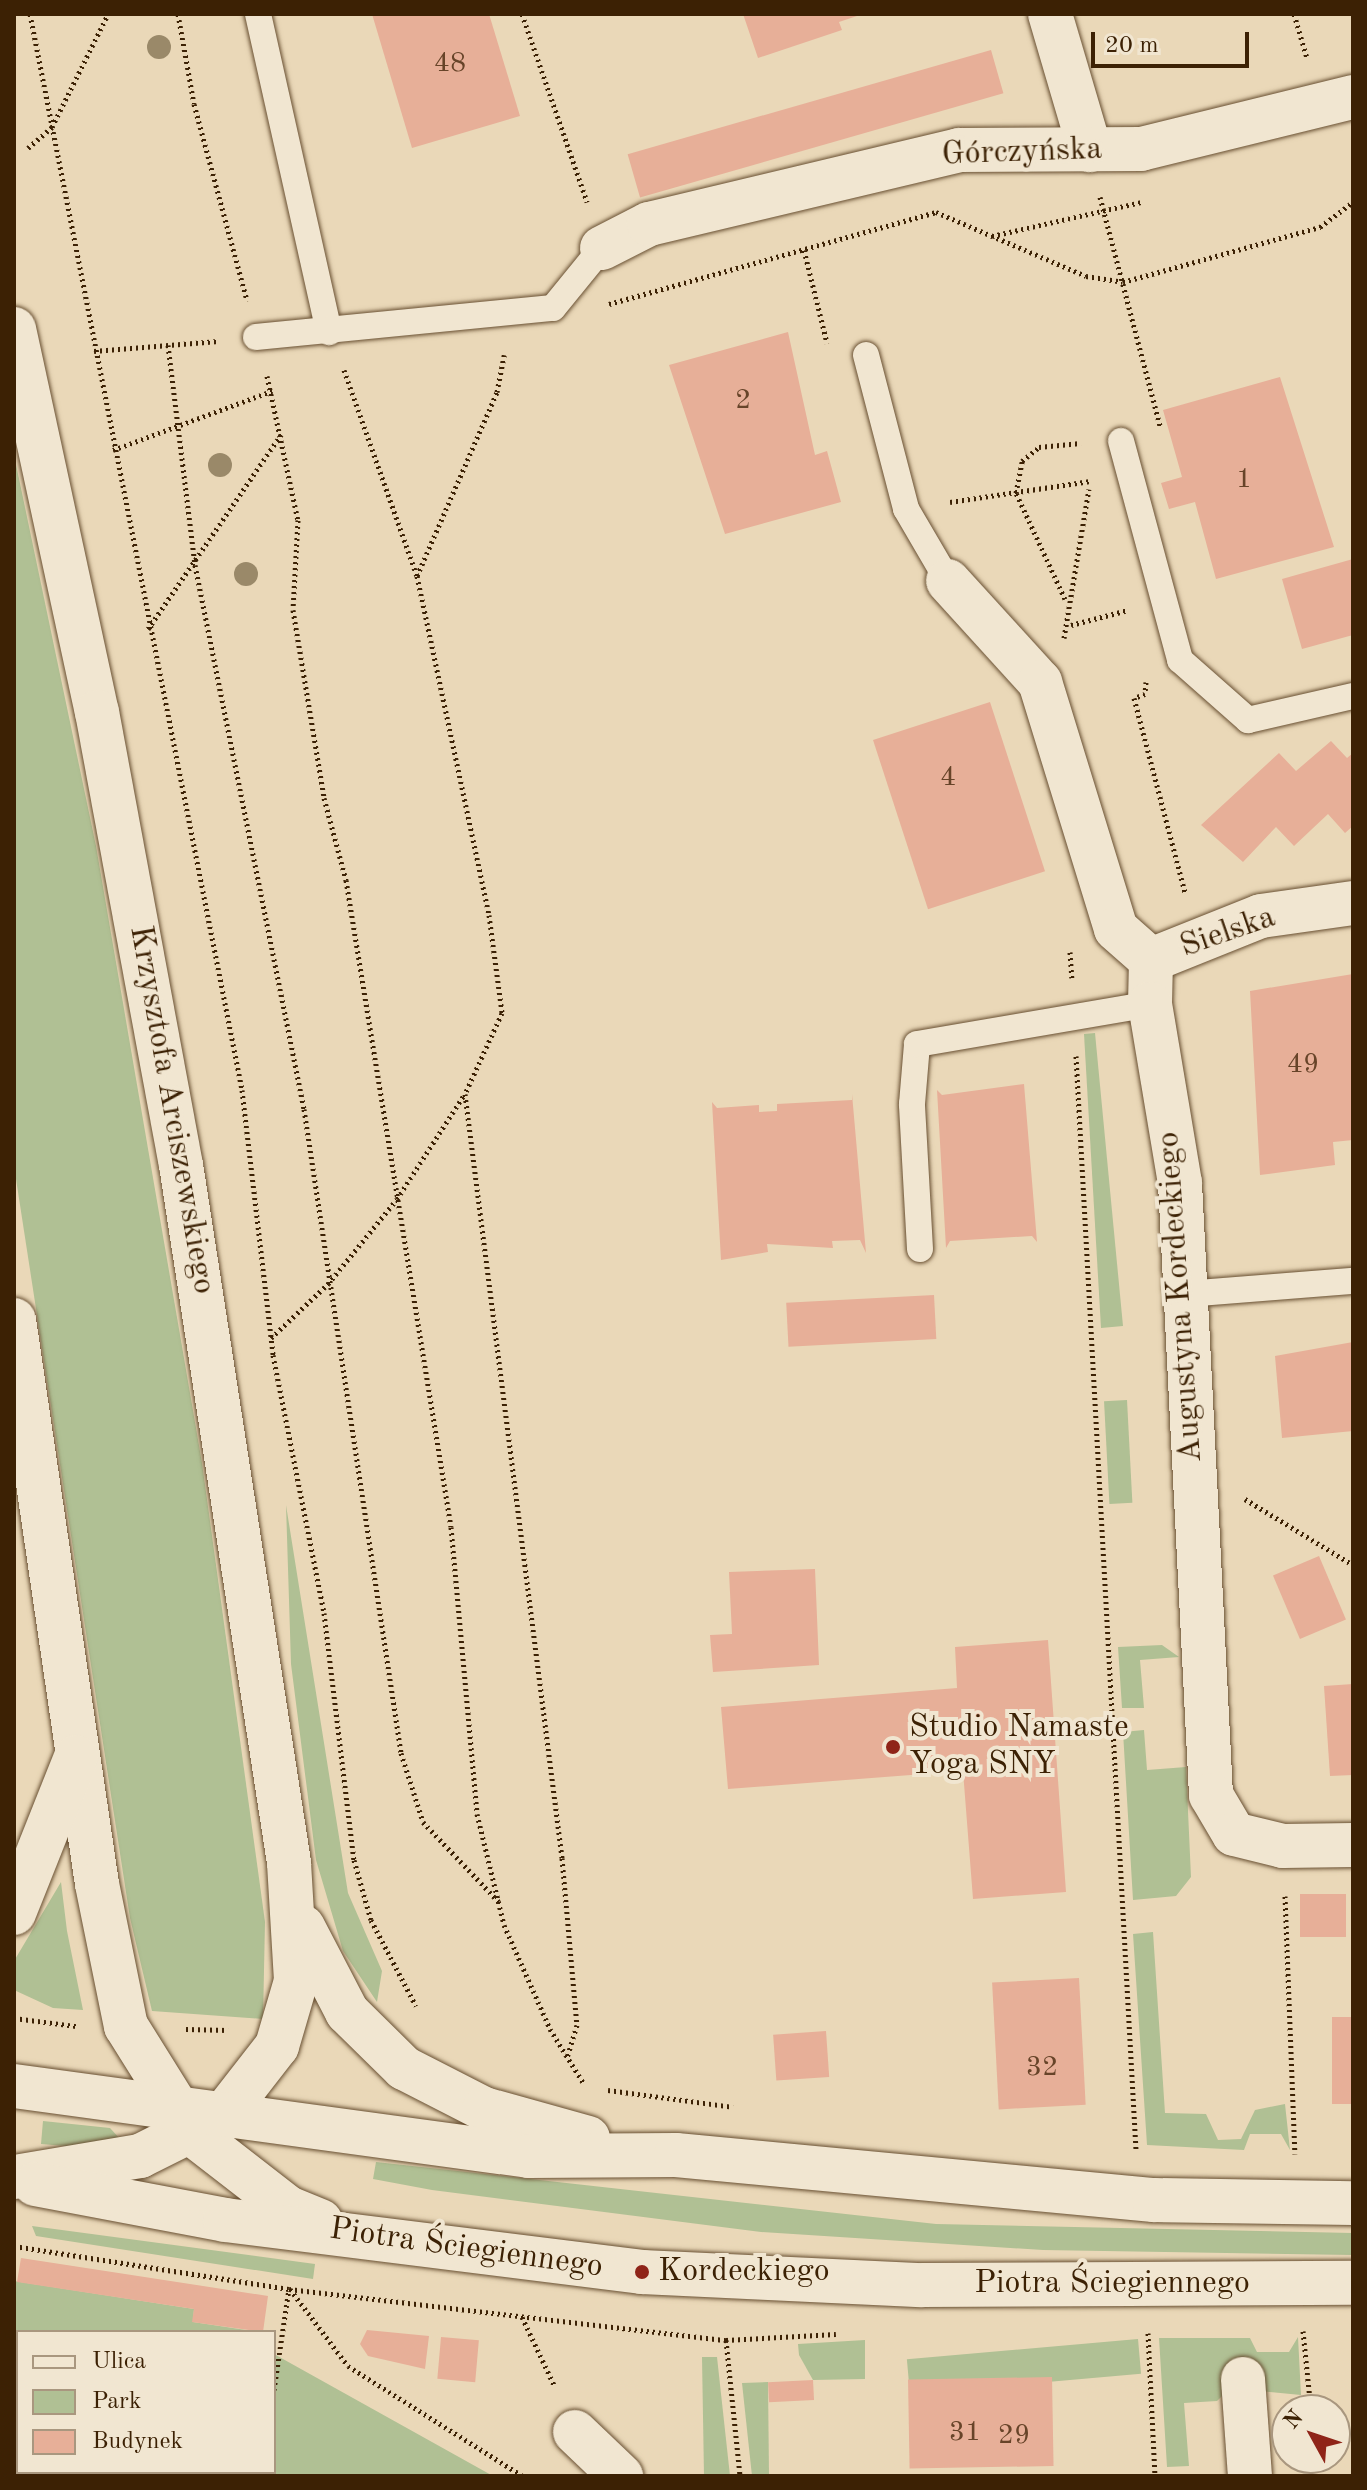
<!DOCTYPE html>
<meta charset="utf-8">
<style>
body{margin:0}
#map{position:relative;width:1367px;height:2490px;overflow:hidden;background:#ead8b8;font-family:"Old Standard TT",serif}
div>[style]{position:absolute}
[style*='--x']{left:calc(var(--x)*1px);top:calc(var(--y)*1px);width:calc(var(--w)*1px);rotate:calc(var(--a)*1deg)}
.green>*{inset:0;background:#b0c094;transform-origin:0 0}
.building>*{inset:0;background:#e7af98;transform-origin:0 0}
.path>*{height:5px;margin-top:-2.5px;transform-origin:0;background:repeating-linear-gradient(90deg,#3c2104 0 2px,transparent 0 6px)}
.roads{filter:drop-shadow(0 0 2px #684f31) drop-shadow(0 0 2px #684f31)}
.lane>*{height:26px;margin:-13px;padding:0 13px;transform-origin:13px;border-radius:13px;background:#f1e6d1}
.street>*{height:44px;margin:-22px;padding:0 22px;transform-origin:22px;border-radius:22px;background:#f1e6d1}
.secondary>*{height:44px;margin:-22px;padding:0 22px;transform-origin:22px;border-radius:22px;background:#f1e6d1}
.trees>*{width:24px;height:24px;margin:-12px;border-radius:50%;background:#9a8969}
.dots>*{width:22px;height:22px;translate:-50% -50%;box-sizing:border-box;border:4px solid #f1e6d1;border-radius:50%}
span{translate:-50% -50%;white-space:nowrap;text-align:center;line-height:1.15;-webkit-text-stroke:8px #f1e6d1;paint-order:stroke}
.number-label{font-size:28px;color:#674429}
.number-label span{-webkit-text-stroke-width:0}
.street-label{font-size:32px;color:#3c2104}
.poi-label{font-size:32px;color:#3c2104}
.left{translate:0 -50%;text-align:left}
.frame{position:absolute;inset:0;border:16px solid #3c2104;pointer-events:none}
.legend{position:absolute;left:16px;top:2330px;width:260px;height:144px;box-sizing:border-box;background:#f1e6d1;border:2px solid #a9977f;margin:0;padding:10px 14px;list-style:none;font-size:24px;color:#3c2104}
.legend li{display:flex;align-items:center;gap:16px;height:40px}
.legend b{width:40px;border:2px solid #a9977f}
.north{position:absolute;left:1271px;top:2394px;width:80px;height:80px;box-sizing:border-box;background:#f1e6d1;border:2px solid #a9977f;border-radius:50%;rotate:310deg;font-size:22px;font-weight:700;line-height:32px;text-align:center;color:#3c2104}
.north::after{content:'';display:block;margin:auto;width:28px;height:36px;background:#8f2418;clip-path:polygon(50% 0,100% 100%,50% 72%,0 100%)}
.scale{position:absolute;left:1091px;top:32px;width:158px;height:36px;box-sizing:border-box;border:4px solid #3c2104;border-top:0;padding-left:10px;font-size:24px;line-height:28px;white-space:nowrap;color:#3c2104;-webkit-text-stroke:6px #f1e6d1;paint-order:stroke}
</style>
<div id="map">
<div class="green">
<i style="clip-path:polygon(14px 455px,96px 846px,202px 1463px,265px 1922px,263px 2019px,152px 2011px,130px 1918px,14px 1166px)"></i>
<i style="clip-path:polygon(1095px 1033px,1123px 1326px,1101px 1328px,1084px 1034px)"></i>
<i style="left:1127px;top:1400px;width:103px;height:23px;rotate:87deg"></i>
<i style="clip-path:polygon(286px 1505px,348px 1893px,382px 1971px,377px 2002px,343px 1951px,316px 1860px,291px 1664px)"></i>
<i style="clip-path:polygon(1162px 1645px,1179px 1657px,1140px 1660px,1144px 1708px,1122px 1708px,1118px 1647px)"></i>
<i style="clip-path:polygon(1144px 1730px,1147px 1770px,1186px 1767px,1191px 1877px,1176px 1896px,1133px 1900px,1123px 1732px)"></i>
<i style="clip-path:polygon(61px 1882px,67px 1931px,83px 2010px,53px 2008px,14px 1990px,14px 1961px)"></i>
<i style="clip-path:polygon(1153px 1932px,1165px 2113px,1206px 2114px,1218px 2140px,1241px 2139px,1255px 2110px,1285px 2104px,1290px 2150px,1281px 2134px,1250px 2134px,1244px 2150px,1147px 2145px,1133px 1934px)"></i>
<i style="clip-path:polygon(43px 2121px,110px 2128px,121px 2140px,103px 2149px,41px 2144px)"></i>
<i style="clip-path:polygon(376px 2162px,936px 2224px,1353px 2233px,1353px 2255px,1043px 2250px,761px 2232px,432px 2190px,373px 2179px)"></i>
<i style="clip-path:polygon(32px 2226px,315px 2264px,313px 2279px,36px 2236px)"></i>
<i style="clip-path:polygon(14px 2281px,194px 2309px,193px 2322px,260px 2332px,18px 2332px,18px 2472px,274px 2472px,274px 2354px,493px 2476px,14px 2476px)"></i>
<i style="clip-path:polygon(1298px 2337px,1301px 2395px,1230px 2388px,1217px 2401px,1184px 2403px,1189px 2466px,1167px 2467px,1159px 2338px,1250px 2338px,1257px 2352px,1289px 2352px)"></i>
<i style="left:1138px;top:2339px;width:35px;height:232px;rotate:85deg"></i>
<i style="clip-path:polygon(865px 2340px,865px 2379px,813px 2380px,799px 2355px,798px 2344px)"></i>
<i style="clip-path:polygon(702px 2357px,717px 2357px,730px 2476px,704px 2476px)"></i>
<i style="clip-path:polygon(768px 2382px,769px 2476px,752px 2476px,742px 2383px)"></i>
</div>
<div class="building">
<i style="clip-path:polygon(372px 14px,489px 14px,520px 116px,412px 148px)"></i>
<i style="clip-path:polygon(743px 14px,860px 14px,860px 15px,839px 22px,842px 30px,758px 58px)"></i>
<i style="left:991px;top:50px;width:45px;height:378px;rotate:74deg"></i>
<i style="clip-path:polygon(788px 332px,815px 455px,827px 451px,841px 502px,725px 534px,669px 365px)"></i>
<i style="clip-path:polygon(1280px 377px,1334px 547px,1216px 579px,1195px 502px,1169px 509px,1161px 483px,1182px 477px,1163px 410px)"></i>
<i style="clip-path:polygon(1353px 559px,1353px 635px,1302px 649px,1282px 579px)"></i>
<i style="left:990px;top:702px;width:178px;height:123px;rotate:72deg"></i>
<i style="clip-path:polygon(1331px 741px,1347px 758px,1353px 753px,1353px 826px,1345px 833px,1328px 814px,1294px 846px,1276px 827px,1243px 862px,1201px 825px,1279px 753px,1296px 771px)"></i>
<i style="clip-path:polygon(1353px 974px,1353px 1140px,1333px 1142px,1335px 1165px,1260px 1175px,1250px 991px)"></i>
<i style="clip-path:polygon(1024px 1084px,1037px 1242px,1032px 1236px,950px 1241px,946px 1248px,937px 1090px,942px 1095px)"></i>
<i style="clip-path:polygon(852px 1094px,866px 1253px,860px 1240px,832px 1241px,833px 1248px,767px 1244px,768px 1252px,721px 1260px,712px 1102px,717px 1108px,759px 1105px,759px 1112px,777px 1111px,777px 1104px,852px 1100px)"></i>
<i style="left:934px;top:1295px;width:44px;height:148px;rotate:87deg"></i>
<i style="clip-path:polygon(1353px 1342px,1353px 1431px,1282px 1438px,1275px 1356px)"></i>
<i style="left:1319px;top:1556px;width:69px;height:50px;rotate:67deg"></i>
<i style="clip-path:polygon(815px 1569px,819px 1665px,713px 1672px,710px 1635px,732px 1634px,729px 1572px)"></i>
<i style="clip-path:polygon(1048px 1640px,1066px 1892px,973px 1899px,963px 1771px,728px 1789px,721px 1707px,957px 1688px,955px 1647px)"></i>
<i style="clip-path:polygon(1353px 1684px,1353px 1775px,1330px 1776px,1324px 1686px)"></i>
<i style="left:1346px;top:1894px;width:43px;height:46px;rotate:90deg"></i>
<i style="left:1079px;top:1978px;width:127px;height:87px;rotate:87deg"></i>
<i style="left:1332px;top:2017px;width:21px;height:87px"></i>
<i style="left:826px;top:2031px;width:46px;height:53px;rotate:86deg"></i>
<i style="clip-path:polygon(21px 2258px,268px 2296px,263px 2332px,192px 2322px,194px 2309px,17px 2282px)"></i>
<i style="clip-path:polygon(367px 2330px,429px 2336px,425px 2369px,368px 2356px,360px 2344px)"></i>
<i style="left:441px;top:2337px;width:38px;height:42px;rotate:5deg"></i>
<i style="left:1052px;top:2377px;width:89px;height:144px;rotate:89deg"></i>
<i style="left:813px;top:2380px;width:20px;height:45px;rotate:87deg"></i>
</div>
<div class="path">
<i style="--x:30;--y:14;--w:1097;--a:78.85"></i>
<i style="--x:242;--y:1090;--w:267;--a:83.3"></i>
<i style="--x:273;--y:1355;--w:263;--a:78.8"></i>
<i style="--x:324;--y:1613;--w:249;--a:83.1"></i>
<i style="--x:354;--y:1860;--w:62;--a:74.2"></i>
<i style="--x:371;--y:1920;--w:97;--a:62.4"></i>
<i style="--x:178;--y:14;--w:91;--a:79.9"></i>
<i style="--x:194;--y:104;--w:204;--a:74.9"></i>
<i style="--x:522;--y:14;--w:199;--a:70.9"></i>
<i style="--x:1294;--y:14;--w:46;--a:73.5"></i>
<i style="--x:28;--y:148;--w:32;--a:-41"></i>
<i style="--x:52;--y:127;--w:126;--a:-63.6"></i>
<i style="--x:1100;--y:197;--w:237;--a:75.3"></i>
<i style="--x:992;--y:236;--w:154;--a:-12.8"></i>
<i style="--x:804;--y:250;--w:96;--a:76.1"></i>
<i style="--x:609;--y:304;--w:340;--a:-15.7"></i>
<i style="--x:936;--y:212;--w:163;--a:23.1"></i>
<i style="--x:1086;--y:276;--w:37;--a:9"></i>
<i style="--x:1123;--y:282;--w:205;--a:-15.6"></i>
<i style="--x:1320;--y:227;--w:41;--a:-37.1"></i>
<i style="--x:168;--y:345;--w:222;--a:83"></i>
<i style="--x:195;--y:565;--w:555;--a:78.67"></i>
<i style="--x:304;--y:1109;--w:651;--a:81.43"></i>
<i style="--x:401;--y:1753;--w:72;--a:72.3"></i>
<i style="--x:423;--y:1822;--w:110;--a:46.5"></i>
<i style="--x:94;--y:351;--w:125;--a:-4.6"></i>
<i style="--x:344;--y:370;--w:219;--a:70.5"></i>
<i style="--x:417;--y:576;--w:347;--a:78"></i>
<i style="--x:489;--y:915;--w:99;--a:82.4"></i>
<i style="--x:502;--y:1013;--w:89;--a:114.6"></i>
<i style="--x:465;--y:1094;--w:770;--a:82.76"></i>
<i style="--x:562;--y:1858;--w:168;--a:84.9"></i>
<i style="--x:577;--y:2025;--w:34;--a:107"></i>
<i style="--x:267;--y:376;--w:147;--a:77.9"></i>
<i style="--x:298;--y:520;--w:90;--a:93.2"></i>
<i style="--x:293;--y:610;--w:191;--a:80.6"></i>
<i style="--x:324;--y:798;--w:85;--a:75"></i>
<i style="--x:346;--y:880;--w:655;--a:80.78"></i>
<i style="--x:451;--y:1527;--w:288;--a:84.8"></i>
<i style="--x:477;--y:1814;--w:114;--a:76.3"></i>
<i style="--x:504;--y:1925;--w:114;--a:66.1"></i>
<i style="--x:550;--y:2029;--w:65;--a:58.3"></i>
<i style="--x:113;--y:450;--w:170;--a:-20.4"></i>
<i style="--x:950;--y:502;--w:142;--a:-8.5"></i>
<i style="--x:417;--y:576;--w:201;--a:-66.5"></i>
<i style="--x:497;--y:392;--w:38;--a:-79"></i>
<i style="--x:1065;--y:599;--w:117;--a:-114.8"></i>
<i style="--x:1016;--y:493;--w:33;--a:-79"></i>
<i style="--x:1022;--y:461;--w:22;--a:-39"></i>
<i style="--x:1039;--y:447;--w:42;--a:-5.4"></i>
<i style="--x:1071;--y:625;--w:59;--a:-14.7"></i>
<i style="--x:148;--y:629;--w:237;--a:-55.6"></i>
<i style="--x:1064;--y:638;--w:151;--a:-80.5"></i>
<i style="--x:1146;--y:682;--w:12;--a:95"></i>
<i style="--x:1145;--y:694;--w:12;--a:160"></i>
<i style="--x:1134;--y:698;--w:202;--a:75.3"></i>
<i style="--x:1070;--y:952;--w:26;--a:86"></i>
<i style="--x:1076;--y:1056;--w:1095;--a:86.86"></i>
<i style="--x:271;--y:1338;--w:79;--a:-43.5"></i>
<i style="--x:328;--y:1284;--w:109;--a:-50.9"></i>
<i style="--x:397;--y:1199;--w:124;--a:-57.2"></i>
<i style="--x:1245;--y:1499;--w:127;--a:31.4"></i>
<i style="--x:1285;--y:1896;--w:258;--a:87.8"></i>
<i style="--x:14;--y:2018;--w:63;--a:7.4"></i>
<i style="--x:186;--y:2029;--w:42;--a:1.4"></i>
<i style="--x:608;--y:2090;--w:126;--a:7.7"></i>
<i style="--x:14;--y:2246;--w:278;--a:8.9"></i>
<i style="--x:289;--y:2289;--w:440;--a:6.7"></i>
<i style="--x:726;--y:2340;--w:110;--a:-3.1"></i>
<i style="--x:290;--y:2289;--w:96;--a:53"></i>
<i style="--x:348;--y:2366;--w:207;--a:32.2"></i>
<i style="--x:522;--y:2317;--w:77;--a:64.8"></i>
<i style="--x:1303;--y:2331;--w:79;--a:84.2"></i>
<i style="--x:1148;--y:2333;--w:143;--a:87.2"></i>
<i style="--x:726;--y:2340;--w:137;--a:84.1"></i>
<i style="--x:274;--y:2390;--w:102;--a:-81.6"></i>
<i style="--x:1313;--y:2458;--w:18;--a:87"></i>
<i style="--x:258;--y:2476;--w:4;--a:-76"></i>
</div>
<div class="roads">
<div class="lane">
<i style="--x:258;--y:14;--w:326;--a:77.4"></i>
<i style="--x:256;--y:337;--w:298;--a:-5.6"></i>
<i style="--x:553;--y:308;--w:77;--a:-50.8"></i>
<i style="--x:866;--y:355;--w:159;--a:75.4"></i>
<i style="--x:906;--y:509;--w:83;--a:59.7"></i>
<i style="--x:1121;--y:441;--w:227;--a:74.9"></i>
<i style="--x:1180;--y:660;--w:91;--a:41.4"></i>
<i style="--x:1248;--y:720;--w:108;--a:-12.9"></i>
<i style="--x:920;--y:1249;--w:145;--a:-93.2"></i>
<i style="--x:912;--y:1104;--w:60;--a:-85.2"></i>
<i style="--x:917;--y:1044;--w:236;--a:-9.7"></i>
<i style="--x:1186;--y:1294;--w:168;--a:-4.5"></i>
</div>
<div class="street">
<i style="--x:1050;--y:14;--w:142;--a:73.6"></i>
<i style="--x:602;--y:248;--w:53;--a:-27.1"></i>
<i style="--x:649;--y:224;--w:319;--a:-13.4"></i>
<i style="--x:959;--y:150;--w:182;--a:-0.3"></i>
<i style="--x:1141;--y:149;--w:218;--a:-13.8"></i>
<i style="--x:948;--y:581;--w:137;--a:47.7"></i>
<i style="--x:1040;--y:682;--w:258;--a:72.9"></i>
<i style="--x:1116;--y:929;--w:47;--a:41.5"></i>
<i style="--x:1151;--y:960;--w:44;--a:91.3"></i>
<i style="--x:1150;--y:1004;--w:181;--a:80.5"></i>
<i style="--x:1180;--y:1183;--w:613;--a:87.1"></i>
<i style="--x:1211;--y:1795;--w:45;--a:59.5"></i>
<i style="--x:1234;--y:1834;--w:50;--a:13.8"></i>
<i style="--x:1283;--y:1846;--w:70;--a:-0.8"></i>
<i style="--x:1151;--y:960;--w:118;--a:-21.8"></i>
<i style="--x:1261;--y:916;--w:93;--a:-8"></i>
<i style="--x:1243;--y:2379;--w:97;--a:85.9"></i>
<i style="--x:575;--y:2432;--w:64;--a:43.7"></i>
</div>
<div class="secondary">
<i style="--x:14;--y:329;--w:392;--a:77.8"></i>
<i style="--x:97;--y:712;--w:461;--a:79.5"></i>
<i style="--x:181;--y:1165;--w:706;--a:81.2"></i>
<i style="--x:289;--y:1863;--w:118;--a:86.6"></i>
<i style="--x:296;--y:1981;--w:68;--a:106.3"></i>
<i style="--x:277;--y:2046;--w:86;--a:127.9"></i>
<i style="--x:224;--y:2114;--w:94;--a:153.4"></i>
<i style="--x:140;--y:2156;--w:128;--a:170.5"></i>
<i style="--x:14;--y:1320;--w:570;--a:81.63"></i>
<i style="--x:97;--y:1884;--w:145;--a:78.5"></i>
<i style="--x:126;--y:2026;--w:128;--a:58"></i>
<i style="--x:194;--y:2135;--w:119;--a:37.8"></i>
<i style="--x:288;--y:2208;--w:35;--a:22"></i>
<i style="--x:14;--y:1913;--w:168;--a:-68.3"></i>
<i style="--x:303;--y:1927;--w:96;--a:62.6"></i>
<i style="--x:347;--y:2012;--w:80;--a:44.5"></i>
<i style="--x:404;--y:2068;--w:90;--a:27.1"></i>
<i style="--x:484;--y:2109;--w:108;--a:15.6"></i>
<i style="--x:14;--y:2086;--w:520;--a:7.74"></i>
<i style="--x:529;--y:2156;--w:147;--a:-0.4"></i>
<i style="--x:676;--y:2155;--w:480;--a:5.4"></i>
<i style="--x:1154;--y:2200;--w:199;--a:0.9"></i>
<i style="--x:35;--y:2184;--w:193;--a:10.7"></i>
<i style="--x:225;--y:2220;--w:420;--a:7.1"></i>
<i style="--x:642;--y:2272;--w:280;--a:2.7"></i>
<i style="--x:922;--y:2285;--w:431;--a:-0.3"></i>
</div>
</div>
<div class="trees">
<i style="left:159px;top:47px"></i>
<i style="left:220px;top:465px"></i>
<i style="left:246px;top:574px"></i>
</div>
<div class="dots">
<i style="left:893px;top:1747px;background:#8f2418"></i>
<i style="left:642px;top:2272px;background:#8f2418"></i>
</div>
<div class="number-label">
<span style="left:450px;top:64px">48</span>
<span style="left:743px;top:401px">2</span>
<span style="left:1244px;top:480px">1</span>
<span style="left:948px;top:778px">4</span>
<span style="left:1303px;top:1065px">49</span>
<span style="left:1042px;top:2068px">32</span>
<span style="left:965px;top:2433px">31</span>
<span style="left:1014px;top:2436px">29</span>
</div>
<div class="street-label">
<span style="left:1022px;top:153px;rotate:-2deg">Górczyńska</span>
<span style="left:1228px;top:933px;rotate:-19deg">Sielska</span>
<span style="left:171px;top:1110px;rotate:80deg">Krzysztofa Arciszewskiego</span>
<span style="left:1181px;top:1297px;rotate:-94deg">Augustyna Kordeckiego</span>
<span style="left:466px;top:2249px;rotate:8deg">Piotra Ściegiennego</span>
<span style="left:1112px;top:2284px">Piotra Ściegiennego</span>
</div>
<div class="poi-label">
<span class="left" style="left:909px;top:1747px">Studio Namaste<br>Yoga SNY</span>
<span class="left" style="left:658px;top:2272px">Kordeckiego</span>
</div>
<div class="frame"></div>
<ul class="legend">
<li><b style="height:10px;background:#f1e6d1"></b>Ulica</li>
<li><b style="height:22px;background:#b0c094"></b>Park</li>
<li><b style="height:22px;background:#e7af98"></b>Budynek</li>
</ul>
<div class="north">N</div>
<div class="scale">20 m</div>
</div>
